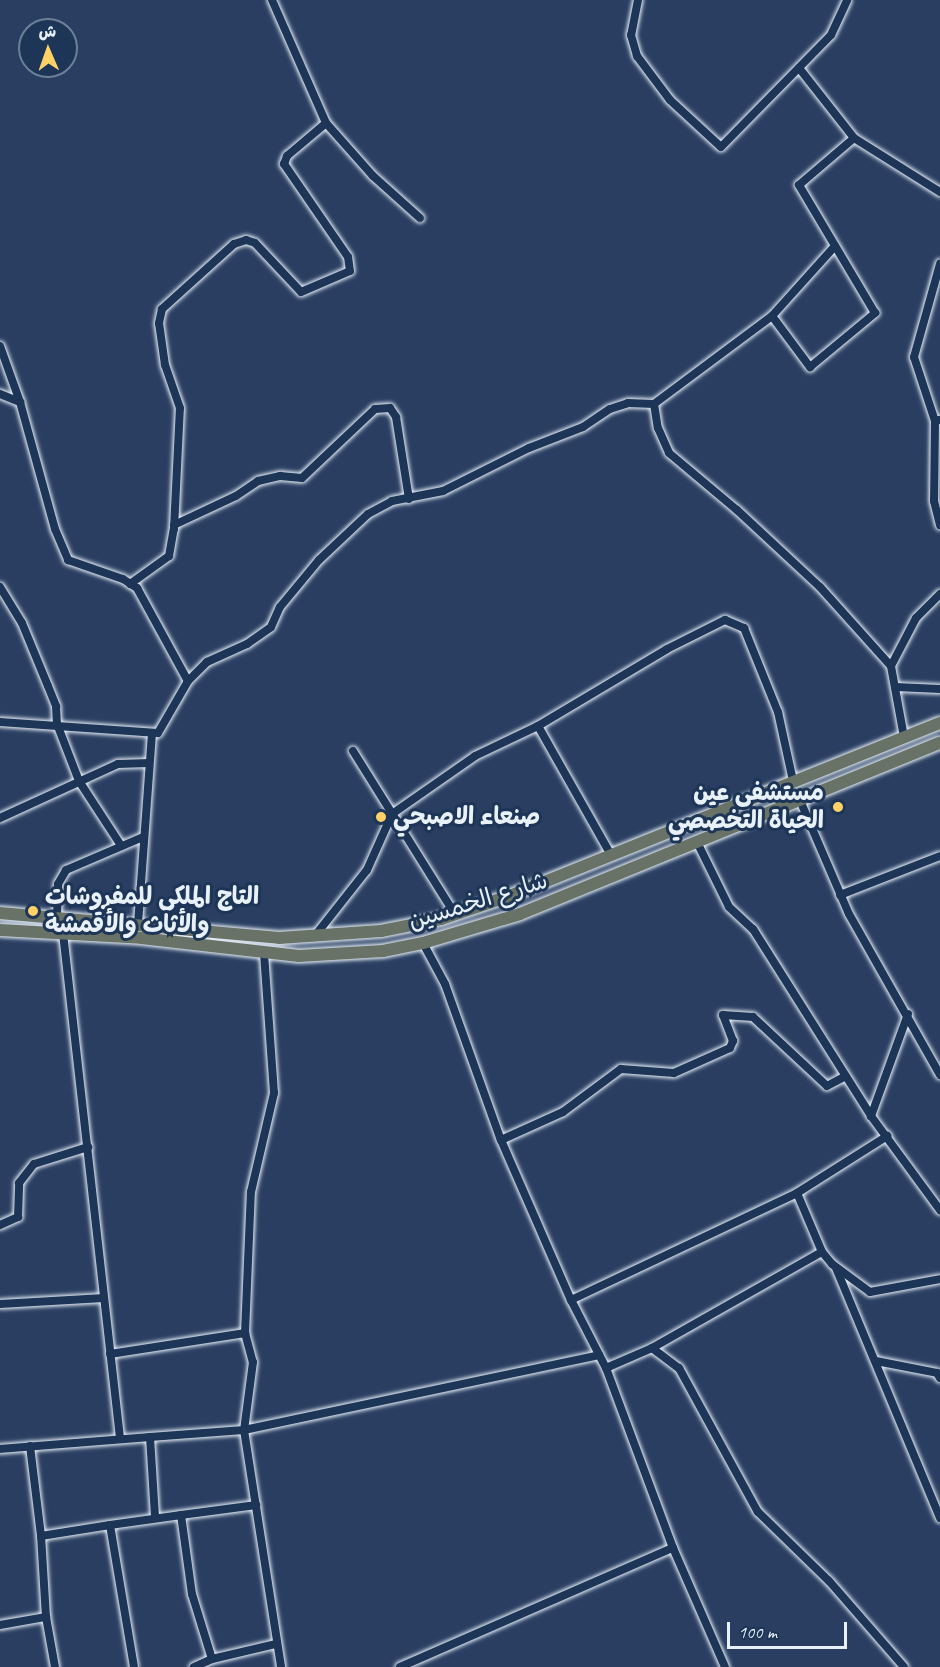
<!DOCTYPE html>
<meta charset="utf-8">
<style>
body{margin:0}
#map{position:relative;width:940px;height:1667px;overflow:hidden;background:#293e61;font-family:Caveat,"Playpen Sans Arabic",sans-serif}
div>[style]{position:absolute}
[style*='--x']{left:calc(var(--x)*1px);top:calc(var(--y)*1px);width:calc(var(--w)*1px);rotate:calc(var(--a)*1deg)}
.roads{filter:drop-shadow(0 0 2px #e8f1f8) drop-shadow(0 0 2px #e8f1f8)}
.street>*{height:8px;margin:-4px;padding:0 4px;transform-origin:4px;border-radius:4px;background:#1d3557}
.primary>*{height:12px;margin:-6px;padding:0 6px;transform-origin:6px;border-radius:6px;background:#697266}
.dots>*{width:16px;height:16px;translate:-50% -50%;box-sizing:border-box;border:3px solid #1d3557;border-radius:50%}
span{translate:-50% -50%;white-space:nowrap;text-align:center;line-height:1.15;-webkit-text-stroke:6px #1d3557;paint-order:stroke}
.poi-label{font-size:24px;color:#e8f1f8;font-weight:700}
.right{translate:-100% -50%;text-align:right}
.left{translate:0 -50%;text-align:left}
.street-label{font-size:24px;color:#e8f1f8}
.north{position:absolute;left:18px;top:18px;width:60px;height:60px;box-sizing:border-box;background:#1d3557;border:2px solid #6e8097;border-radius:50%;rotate:358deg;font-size:16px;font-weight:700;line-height:24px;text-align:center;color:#e8f1f8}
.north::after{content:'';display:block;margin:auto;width:21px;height:27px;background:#ffd166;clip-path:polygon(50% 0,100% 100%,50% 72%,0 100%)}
.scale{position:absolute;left:727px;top:1622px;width:120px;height:27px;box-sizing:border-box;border:3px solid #e8f1f8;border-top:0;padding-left:8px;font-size:18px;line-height:21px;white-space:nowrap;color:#e8f1f8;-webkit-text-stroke:4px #1d3557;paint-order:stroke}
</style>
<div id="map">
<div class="roads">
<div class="street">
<i style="--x:272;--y:0;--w:134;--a:66.3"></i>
<i style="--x:326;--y:123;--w:71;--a:48.4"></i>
<i style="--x:373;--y:176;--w:63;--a:41.8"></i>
<i style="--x:638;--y:0;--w:36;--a:101"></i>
<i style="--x:631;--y:35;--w:22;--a:74"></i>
<i style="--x:637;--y:56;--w:55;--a:53.1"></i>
<i style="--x:670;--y:100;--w:69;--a:42.7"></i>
<i style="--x:721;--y:147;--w:157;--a:-45.5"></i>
<i style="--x:831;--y:35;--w:38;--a:-65"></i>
<i style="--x:799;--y:68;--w:89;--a:51.8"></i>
<i style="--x:854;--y:138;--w:102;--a:32.1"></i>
<i style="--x:835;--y:246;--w:94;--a:132"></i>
<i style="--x:772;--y:316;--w:64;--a:53.3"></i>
<i style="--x:810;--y:367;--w:85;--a:-39.7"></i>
<i style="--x:875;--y:313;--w:149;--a:-120.7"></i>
<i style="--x:799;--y:185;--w:72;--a:-40.5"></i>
<i style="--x:772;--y:316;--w:147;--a:143.3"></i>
<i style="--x:654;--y:404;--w:24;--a:81"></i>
<i style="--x:658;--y:428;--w:27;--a:66"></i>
<i style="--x:669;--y:453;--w:89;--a:40"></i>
<i style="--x:737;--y:510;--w:113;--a:42.9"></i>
<i style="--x:820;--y:587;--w:106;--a:48.1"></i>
<i style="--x:0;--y:346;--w:59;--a:70.3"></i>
<i style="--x:0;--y:394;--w:22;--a:22"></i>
<i style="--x:20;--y:402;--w:132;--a:74.6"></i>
<i style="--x:55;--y:529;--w:34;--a:67"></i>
<i style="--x:68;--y:560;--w:58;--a:19.1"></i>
<i style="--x:123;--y:579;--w:17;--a:33"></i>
<i style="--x:137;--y:588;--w:106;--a:61.3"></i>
<i style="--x:939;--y:420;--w:4;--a:166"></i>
<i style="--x:935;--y:421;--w:80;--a:90.7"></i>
<i style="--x:934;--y:501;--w:25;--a:76"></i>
<i style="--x:935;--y:421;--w:67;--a:-108.2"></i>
<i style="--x:914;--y:357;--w:97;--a:-74.4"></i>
<i style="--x:174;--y:525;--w:68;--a:-25.1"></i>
<i style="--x:236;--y:496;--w:27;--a:-34"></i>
<i style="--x:258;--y:481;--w:23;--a:-13"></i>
<i style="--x:280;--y:476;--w:22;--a:5"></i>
<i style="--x:302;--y:478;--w:100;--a:-43.4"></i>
<i style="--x:375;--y:409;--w:15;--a:-4"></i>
<i style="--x:390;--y:408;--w:11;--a:56"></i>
<i style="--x:396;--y:417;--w:83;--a:81"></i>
<i style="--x:130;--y:584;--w:48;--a:-35.7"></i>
<i style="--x:169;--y:556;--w:27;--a:-80"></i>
<i style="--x:174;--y:529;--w:121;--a:-87.2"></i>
<i style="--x:180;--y:408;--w:46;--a:-109.2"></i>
<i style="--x:165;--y:365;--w:42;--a:-98.1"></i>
<i style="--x:159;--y:323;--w:14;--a:-78"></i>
<i style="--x:162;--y:309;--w:97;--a:-42.1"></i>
<i style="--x:234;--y:244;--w:13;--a:-18"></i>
<i style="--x:246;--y:240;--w:9;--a:18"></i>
<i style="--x:255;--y:243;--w:67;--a:46.8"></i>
<i style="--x:301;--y:292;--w:53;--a:-23.2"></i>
<i style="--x:350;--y:271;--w:14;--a:-98"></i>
<i style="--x:348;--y:257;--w:113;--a:-124.5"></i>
<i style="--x:284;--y:164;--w:9;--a:-69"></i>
<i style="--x:287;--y:156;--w:51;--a:-40.2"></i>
<i style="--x:0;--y:587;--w:42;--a:58.6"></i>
<i style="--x:22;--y:623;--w:68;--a:67.6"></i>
<i style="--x:48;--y:686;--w:22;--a:68"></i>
<i style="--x:56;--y:706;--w:18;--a:87"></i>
<i style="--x:57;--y:724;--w:61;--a:68.9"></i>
<i style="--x:79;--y:781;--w:75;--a:56.9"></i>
<i style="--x:896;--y:687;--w:44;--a:2.6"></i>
<i style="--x:0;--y:722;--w:158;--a:4"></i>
<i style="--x:158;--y:733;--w:60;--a:-60"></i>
<i style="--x:188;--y:681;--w:27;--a:-45"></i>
<i style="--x:207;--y:662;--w:44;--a:-24.2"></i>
<i style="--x:247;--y:644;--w:29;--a:-35"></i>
<i style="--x:271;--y:627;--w:22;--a:-66"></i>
<i style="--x:280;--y:607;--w:61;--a:-50.3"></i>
<i style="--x:319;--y:560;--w:67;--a:-43.2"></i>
<i style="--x:368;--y:514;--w:27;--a:-28"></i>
<i style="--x:392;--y:501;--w:52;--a:-11.1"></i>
<i style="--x:443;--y:491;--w:96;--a:-26.6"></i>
<i style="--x:529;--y:448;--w:58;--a:-21.3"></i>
<i style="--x:583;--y:427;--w:32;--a:-34"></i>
<i style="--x:610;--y:409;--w:19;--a:-18"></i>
<i style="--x:628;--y:403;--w:26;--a:2"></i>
<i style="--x:538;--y:726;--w:148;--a:60.5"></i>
<i style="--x:904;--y:737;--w:72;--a:-100.4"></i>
<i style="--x:891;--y:666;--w:54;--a:-62.5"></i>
<i style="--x:916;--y:618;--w:34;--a:-45"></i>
<i style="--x:353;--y:751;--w:192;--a:58"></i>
<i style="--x:799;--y:798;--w:126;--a:66.7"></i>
<i style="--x:849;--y:914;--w:185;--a:60.5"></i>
<i style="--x:0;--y:818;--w:130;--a:-24.6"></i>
<i style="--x:118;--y:764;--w:31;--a:-2"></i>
<i style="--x:697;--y:842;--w:72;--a:63.8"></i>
<i style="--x:729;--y:907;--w:33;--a:43"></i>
<i style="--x:753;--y:929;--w:221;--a:57.7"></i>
<i style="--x:840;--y:895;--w:107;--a:-21.3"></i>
<i style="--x:138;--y:924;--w:191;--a:-85.8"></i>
<i style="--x:314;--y:937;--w:85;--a:-51.7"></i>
<i style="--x:367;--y:870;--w:61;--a:-65.9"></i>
<i style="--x:392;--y:814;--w:101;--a:-34.9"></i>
<i style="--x:475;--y:756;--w:70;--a:-25.5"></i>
<i style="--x:538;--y:726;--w:150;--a:-30.8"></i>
<i style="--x:667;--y:649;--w:65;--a:-26.6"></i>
<i style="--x:725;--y:620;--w:21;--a:23"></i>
<i style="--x:744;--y:628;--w:91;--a:68"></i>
<i style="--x:778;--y:712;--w:71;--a:77.7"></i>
<i style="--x:423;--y:943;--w:47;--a:61.8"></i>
<i style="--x:445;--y:984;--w:166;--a:70.3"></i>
<i style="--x:501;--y:1140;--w:68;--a:-24.3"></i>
<i style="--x:563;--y:1112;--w:72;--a:-36.6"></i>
<i style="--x:621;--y:1069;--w:53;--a:4.3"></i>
<i style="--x:674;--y:1073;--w:61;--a:-24.1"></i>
<i style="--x:730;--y:1048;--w:8;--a:-67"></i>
<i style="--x:733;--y:1041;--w:28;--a:-111"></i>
<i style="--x:723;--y:1015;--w:30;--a:4"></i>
<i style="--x:753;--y:1017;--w:101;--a:43"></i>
<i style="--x:827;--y:1086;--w:21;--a:-28"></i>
<i style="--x:908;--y:1014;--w:109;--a:109.9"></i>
<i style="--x:871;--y:1116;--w:117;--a:53.7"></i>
<i style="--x:501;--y:1140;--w:175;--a:66.4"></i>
<i style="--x:797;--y:1193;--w:107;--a:-32.3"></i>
<i style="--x:0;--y:1225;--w:20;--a:-24"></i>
<i style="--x:18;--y:1217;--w:34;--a:-88"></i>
<i style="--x:19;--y:1183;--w:24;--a:-52"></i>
<i style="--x:34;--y:1164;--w:57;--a:-17.5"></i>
<i style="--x:836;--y:1268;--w:271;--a:67.4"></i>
<i style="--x:0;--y:1304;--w:104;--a:-3.3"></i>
<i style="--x:245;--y:1333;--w:30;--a:75"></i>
<i style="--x:253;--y:1362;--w:69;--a:97.5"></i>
<i style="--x:244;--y:1430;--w:363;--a:-11.9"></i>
<i style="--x:652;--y:1348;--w:195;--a:-29.5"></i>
<i style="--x:110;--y:1354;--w:137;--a:-8.8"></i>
<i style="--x:245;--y:1333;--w:141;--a:-87.6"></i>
<i style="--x:251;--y:1192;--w:102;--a:-76.9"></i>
<i style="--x:274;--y:1093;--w:139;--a:-94.1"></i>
<i style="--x:876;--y:1361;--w:62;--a:11.1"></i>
<i style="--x:937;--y:1373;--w:6;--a:59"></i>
<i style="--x:606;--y:1368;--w:76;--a:-117.2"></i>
<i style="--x:571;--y:1300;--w:250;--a:-25.3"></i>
<i style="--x:797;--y:1193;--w:64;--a:67"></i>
<i style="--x:822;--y:1252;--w:16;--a:50"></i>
<i style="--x:832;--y:1264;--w:47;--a:36.4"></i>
<i style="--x:870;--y:1292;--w:71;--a:-10.5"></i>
<i style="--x:150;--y:1437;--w:94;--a:-4.3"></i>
<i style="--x:244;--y:1430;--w:240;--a:81.1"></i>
<i style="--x:120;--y:1438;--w:508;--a:-96.44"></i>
<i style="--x:63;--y:933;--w:18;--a:-109"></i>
<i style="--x:57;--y:916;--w:32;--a:-88"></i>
<i style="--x:58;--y:884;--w:16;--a:-60"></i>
<i style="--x:66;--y:870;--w:84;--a:-23.2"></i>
<i style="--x:30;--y:1446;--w:91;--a:83"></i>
<i style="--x:0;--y:1449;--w:150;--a:-4.6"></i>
<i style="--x:150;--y:1437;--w:80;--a:86.4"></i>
<i style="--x:181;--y:1515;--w:76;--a:-7.6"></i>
<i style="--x:46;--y:1617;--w:51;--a:79.8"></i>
<i style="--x:0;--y:1625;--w:47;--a:-9.9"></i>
<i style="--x:46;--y:1617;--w:81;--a:-93.5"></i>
<i style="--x:41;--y:1536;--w:70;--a:-9.1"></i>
<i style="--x:212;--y:1659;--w:66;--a:-13.2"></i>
<i style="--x:134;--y:1667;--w:144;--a:-99.6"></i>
<i style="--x:110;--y:1525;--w:72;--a:-8"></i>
<i style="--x:181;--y:1515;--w:80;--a:82.1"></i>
<i style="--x:192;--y:1594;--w:68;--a:72.9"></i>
<i style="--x:212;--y:1659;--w:20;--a:156"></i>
<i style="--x:400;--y:1667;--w:298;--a:-23.6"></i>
<i style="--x:725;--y:1667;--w:130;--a:-113.6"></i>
<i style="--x:673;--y:1548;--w:192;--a:-110.4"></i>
<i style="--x:606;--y:1368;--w:50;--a:-23.5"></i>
<i style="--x:652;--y:1348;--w:34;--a:37"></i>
<i style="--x:679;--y:1368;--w:164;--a:61.3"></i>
<i style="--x:758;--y:1512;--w:99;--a:44.2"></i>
<i style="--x:829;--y:1581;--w:114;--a:48.9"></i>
</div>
<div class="primary">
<i style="--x:0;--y:913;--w:280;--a:5.1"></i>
<i style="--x:279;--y:938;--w:102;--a:-3.9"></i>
<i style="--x:381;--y:931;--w:61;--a:-11.3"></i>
<i style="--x:441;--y:919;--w:75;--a:-18.7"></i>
<i style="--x:512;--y:895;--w:461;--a:-21.9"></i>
<i style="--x:0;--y:930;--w:141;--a:3.2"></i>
<i style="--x:141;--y:938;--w:159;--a:6.5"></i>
<i style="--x:299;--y:956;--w:84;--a:-3.4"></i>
<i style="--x:383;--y:951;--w:41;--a:-11.3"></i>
<i style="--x:423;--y:943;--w:101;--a:-16.6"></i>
<i style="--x:520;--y:914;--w:453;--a:-22.2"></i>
</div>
</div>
<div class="dots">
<i style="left:838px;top:807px;background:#ffd166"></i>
<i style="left:381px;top:817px;background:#ffd166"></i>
<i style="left:33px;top:911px;background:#ffd166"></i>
</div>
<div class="poi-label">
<span class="right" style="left:824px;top:807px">مستشفى عين<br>الحياة التخصصي</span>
<span class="left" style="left:393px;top:817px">صنعاء الاصبحي</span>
<span class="left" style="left:45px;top:911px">التاج الملكي للمفروشات<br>والأثاث والأقمشة</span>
</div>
<div class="street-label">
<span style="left:478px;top:901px;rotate:-17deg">شارع الخمسين</span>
</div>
<div class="north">ش</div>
<div class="scale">100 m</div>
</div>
